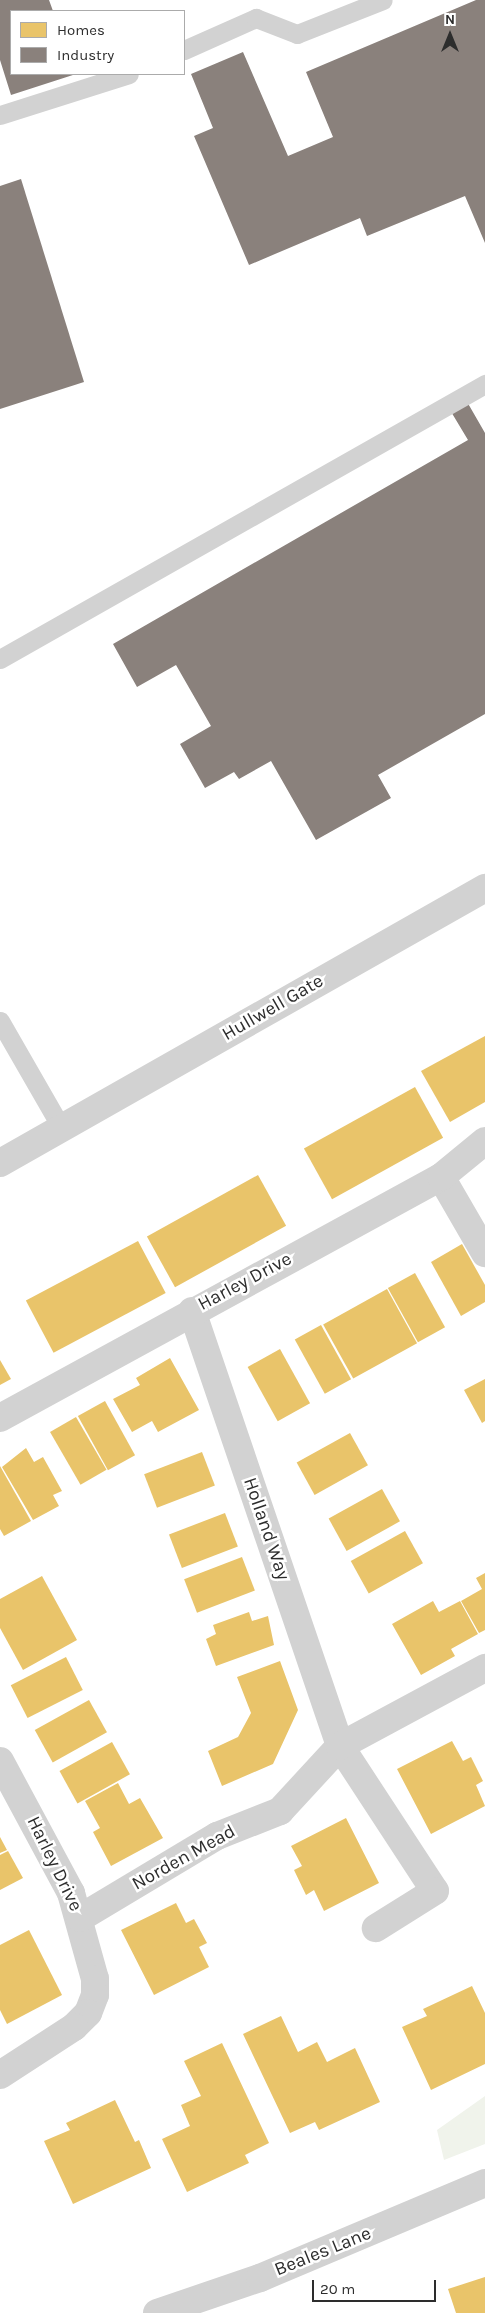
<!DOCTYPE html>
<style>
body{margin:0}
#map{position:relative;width:485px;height:2313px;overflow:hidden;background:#fff;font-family:Karla,sans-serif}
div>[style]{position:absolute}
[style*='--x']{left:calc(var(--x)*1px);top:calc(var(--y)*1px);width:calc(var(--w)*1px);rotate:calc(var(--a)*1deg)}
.green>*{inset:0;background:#f0f3eb}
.homes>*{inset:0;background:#e9c46a;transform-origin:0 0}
.industry>*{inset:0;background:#8a817c}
.service>*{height:19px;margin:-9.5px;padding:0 9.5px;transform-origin:9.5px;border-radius:9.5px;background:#d2d2d2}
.minor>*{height:28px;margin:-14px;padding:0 14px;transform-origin:14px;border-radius:14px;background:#d2d2d2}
span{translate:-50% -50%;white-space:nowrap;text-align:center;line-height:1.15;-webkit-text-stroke:5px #fff;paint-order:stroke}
.street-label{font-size:19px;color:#2d2d2d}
.legend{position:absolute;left:10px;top:10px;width:175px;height:65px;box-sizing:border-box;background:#fff;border:1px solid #ababab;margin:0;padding:6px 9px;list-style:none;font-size:15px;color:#2d2d2d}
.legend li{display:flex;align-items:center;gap:10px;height:25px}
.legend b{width:25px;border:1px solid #ababab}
.north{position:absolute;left:425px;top:10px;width:50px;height:50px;-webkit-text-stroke:4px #fff;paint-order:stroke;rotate:0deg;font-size:14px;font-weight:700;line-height:20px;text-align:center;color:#2d2d2d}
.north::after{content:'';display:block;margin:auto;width:18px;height:22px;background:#2d2d2d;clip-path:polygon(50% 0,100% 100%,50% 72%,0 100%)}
.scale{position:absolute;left:312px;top:2280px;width:124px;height:22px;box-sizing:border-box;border:2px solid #2d2d2d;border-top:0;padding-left:6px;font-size:15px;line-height:18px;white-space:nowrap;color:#2d2d2d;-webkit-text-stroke:4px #fff;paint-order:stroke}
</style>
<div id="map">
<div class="green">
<i style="clip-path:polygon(485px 2096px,485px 2144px,444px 2160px,437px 2130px)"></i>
</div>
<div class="homes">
<i style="clip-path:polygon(485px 1036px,485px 1102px,450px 1122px,421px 1071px)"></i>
<i style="left:415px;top:1087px;width:58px;height:127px;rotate:61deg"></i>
<i style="left:258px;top:1175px;width:58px;height:127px;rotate:61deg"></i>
<i style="left:138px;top:1241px;width:59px;height:127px;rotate:62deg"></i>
<i style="clip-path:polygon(462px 1244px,485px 1285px,485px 1302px,461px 1316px,431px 1262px)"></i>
<i style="left:415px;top:1273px;width:62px;height:31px;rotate:61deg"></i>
<i style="left:387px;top:1289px;width:62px;height:73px;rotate:61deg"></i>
<i style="left:321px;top:1325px;width:62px;height:30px;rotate:61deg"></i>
<i style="left:280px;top:1349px;width:62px;height:37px;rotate:61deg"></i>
<i style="clip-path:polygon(170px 1358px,199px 1410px,158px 1432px,152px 1421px,132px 1432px,113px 1399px,140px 1385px,136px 1378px)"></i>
<i style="clip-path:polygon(0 1360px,11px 1379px,0 1385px)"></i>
<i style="clip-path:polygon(485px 1379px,485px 1421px,482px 1423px,464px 1390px)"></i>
<i style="left:105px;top:1401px;width:62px;height:31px;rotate:61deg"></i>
<i style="left:76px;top:1417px;width:61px;height:30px;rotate:60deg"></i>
<i style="left:350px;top:1433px;width:37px;height:61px;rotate:61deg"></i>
<i style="clip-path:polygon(26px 1448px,34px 1462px,43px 1457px,62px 1491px,53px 1495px,59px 1506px,33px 1520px,2px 1467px)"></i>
<i style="left:202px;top:1452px;width:36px;height:62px;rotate:69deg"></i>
<i style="clip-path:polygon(0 1466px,31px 1521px,4px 1536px,0 1529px)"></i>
<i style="left:382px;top:1489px;width:37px;height:61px;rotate:61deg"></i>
<i style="left:225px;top:1513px;width:36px;height:60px;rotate:69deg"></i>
<i style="left:405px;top:1531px;width:37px;height:62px;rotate:61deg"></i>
<i style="left:242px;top:1557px;width:36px;height:62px;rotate:69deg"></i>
<i style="clip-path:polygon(485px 1573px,485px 1630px,479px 1633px,461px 1601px,482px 1589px,476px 1578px)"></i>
<i style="clip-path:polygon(42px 1576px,77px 1640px,23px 1670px,0 1628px,0 1599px)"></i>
<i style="clip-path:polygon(433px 1601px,439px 1612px,460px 1601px,478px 1634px,451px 1649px,455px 1656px,421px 1675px,392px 1624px)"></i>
<i style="clip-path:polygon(249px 1612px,252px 1621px,268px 1616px,274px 1645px,216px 1666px,206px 1639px,216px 1634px,213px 1625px)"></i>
<i style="left:66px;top:1657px;width:37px;height:62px;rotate:63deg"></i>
<i style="clip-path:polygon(280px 1661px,298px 1710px,273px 1764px,222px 1786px,208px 1751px,238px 1737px,251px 1713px,237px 1677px)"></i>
<i style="left:89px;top:1700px;width:37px;height:62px;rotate:61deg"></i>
<i style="clip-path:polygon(452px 1741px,463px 1761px,471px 1757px,483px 1781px,476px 1785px,485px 1806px,431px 1834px,397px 1769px)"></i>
<i style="left:112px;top:1742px;width:37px;height:60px;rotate:61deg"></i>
<i style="clip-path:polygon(118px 1783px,129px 1804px,140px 1798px,163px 1838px,111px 1866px,93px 1832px,100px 1828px,85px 1801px)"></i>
<i style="clip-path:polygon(346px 1818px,379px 1883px,324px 1911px,314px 1890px,306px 1895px,294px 1870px,302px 1866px,291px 1846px)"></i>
<i style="clip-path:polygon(0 1837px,7px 1850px,0 1853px)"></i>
<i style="clip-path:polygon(8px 1851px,23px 1878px,0 1890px,0 1855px)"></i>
<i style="clip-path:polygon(176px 1903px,186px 1923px,194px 1919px,207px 1943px,199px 1947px,209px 1967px,154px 1995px,121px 1930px)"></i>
<i style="clip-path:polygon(29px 1930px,62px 1995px,7px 2024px,0 2010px,0 1945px)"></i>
<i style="clip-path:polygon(472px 1986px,485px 2013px,485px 2064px,431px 2090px,402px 2027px,427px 2016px,423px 2009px)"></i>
<i style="clip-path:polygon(281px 2016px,298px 2052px,317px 2042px,327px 2062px,355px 2048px,380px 2102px,319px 2130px,315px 2122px,290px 2133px,243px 2034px)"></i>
<i style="clip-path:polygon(222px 2043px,269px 2143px,245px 2155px,249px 2163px,187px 2192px,162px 2139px,190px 2126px,181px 2105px,201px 2096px,184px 2061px)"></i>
<i style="clip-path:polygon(115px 2100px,135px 2142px,139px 2140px,151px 2168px,73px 2204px,44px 2141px,70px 2130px,66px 2123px)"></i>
<i style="clip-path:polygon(485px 2277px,485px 2313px,456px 2313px,448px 2289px)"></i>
</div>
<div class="industry">
<i style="clip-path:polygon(0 0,49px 0,53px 11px,11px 11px,11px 74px,76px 74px,11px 95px,0 60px)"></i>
<i style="clip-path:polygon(476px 0,485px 0,485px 243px,465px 196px,367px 236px,360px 218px,249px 265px,194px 136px,213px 128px,191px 74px,243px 52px,288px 156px,333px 137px,306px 72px)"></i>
<i style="clip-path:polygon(21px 179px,84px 382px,0 409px,0 186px)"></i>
<i style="clip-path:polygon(466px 400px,485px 433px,485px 714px,378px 775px,391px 798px,316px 840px,271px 761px,239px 779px,234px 772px,205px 788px,180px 744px,211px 726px,176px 665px,137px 687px,113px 644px,468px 440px,450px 410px)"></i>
</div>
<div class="service">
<i style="--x:184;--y:50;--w:79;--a:-24"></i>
<i style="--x:256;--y:18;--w:44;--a:21.3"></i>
<i style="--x:297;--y:34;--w:92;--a:-21.6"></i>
<i style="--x:0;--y:115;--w:135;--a:-17.6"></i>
<i style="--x:0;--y:659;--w:558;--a:-29.55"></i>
<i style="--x:0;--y:1021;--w:125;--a:60.1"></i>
</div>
<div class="minor">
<i style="--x:0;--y:1163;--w:558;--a:-29.55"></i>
<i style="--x:441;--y:1177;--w:88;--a:59.9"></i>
<i style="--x:192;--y:1311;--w:459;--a:71.2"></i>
<i style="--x:340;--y:1746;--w:173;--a:56.8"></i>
<i style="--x:435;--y:1891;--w:70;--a:147.9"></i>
<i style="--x:0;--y:1418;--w:503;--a:-28.66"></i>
<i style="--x:441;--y:1177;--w:57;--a:-39.3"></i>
<i style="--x:0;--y:1761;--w:150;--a:61.7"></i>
<i style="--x:71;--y:1893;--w:89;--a:74.4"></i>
<i style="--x:95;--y:1979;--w:16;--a:90"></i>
<i style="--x:95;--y:1995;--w:19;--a:111"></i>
<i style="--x:88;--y:2013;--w:20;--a:135"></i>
<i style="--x:74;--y:2027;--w:88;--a:147"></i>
<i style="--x:80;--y:1918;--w:160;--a:-30.9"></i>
<i style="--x:217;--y:1836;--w:68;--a:-21.6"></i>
<i style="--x:280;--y:1811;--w:88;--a:-47.3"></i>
<i style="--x:340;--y:1746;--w:165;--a:-28.3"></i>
<i style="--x:157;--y:2313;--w:109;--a:-18.8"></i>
<i style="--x:260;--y:2278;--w:244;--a:-22.9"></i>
</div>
<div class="street-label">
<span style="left:273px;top:1008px;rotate:-30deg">Hullwell Gate</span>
<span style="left:245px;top:1282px;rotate:-28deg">Harley Drive</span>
<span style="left:266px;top:1529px;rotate:71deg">Holland Way</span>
<span style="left:184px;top:1858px;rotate:-29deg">Norden Mead</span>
<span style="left:54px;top:1864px;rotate:64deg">Harley Drive</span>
<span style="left:323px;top:2252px;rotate:-22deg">Beales Lane</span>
</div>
<ul class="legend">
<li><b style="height:14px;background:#e9c46a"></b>Homes</li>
<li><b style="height:14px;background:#8a817c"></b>Industry</li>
</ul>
<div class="north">N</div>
<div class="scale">20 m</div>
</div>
